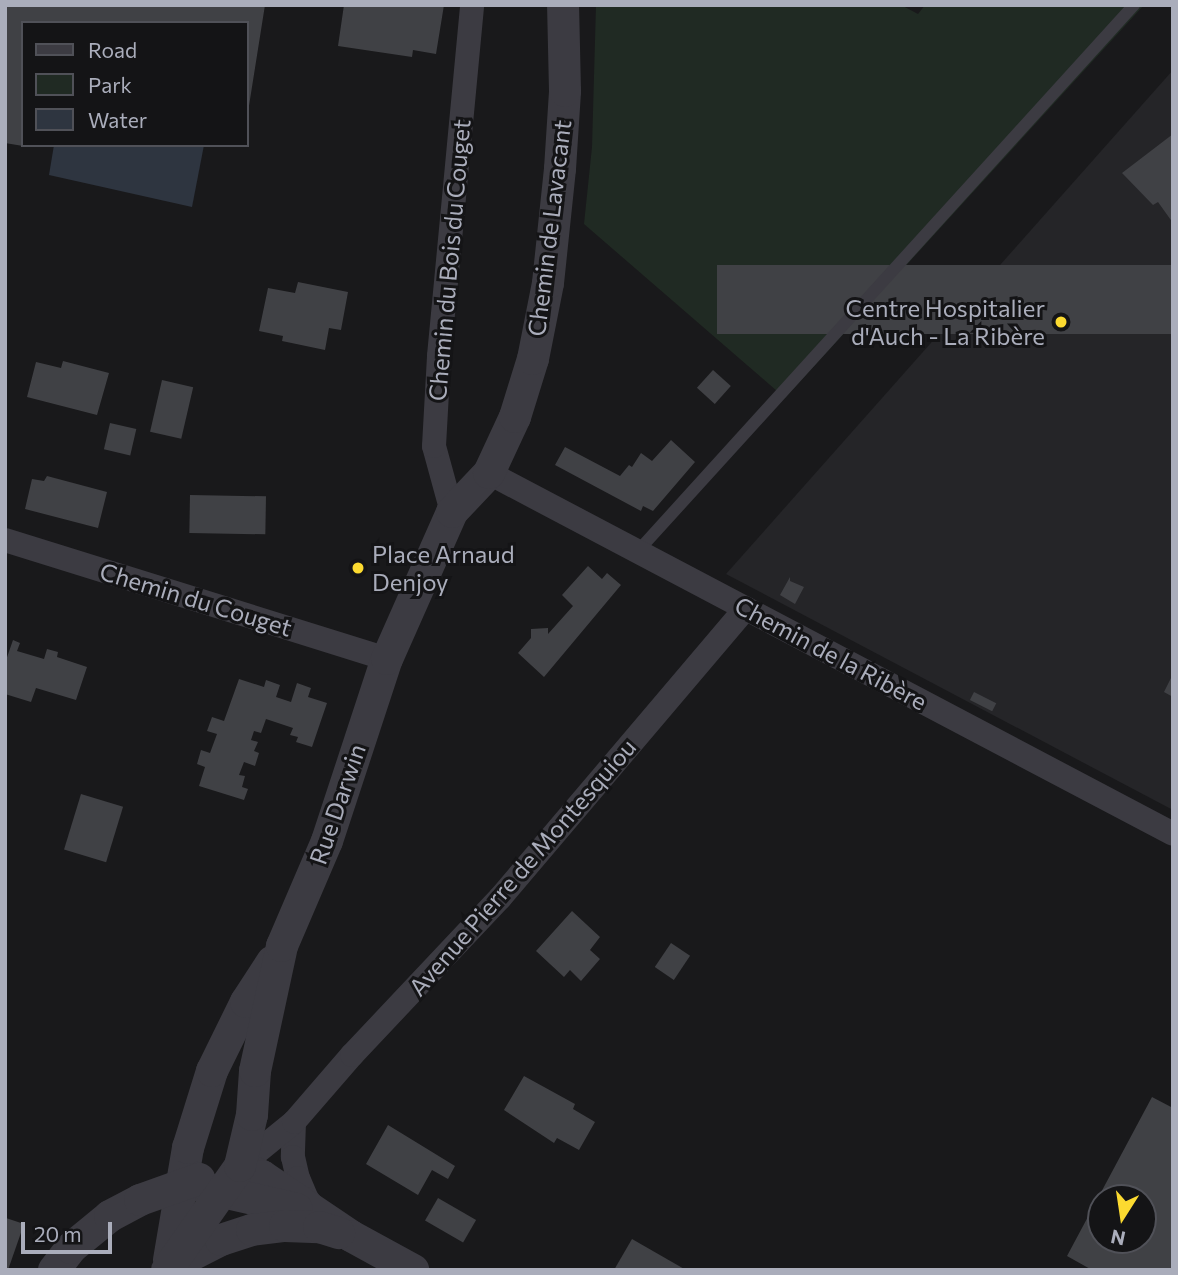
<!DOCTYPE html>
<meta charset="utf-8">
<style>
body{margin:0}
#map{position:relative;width:1178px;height:1275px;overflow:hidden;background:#19191b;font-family:Commissioner,sans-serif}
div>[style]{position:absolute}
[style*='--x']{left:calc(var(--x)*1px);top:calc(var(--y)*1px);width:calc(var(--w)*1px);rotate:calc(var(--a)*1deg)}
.built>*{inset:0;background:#252528}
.green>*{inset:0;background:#202a23}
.water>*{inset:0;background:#2e3540}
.building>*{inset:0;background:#404145;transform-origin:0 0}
.service>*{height:12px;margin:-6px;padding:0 6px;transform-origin:6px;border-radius:6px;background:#3c3b42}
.minor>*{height:24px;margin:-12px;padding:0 12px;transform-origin:12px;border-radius:12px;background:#3c3b42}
.tertiary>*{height:32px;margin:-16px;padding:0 16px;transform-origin:16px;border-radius:16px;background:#3c3b42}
.dots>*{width:19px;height:19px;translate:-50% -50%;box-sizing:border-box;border:4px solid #141416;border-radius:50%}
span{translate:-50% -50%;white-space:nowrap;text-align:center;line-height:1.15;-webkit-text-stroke:6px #141416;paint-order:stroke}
.street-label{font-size:24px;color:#aaadbb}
.poi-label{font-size:24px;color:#aaadbb}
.right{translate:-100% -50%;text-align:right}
.left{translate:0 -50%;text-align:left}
.frame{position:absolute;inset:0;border:7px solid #aaadbb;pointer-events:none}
.legend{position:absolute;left:21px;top:21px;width:228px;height:126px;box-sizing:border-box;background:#141416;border:2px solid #505158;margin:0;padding:9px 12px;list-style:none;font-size:21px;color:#aaadbb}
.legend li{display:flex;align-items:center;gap:14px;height:35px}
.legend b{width:35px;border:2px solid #505158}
.north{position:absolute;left:1087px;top:1184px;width:70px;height:70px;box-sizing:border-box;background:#141416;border:2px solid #505158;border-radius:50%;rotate:192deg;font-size:19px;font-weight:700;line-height:28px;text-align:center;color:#aaadbb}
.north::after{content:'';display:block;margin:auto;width:24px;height:32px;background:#fcda30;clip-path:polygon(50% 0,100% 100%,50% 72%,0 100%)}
.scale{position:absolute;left:21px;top:1222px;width:91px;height:32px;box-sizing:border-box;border:4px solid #aaadbb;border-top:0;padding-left:9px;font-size:21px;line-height:24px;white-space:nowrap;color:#aaadbb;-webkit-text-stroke:5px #141416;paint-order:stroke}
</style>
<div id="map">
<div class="built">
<i style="clip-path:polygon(1173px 70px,1173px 810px,726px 574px)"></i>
</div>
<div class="green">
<i style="clip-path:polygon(596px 5px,901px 5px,918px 14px,925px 5px,1144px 5px,785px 398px,584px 224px,592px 147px)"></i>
</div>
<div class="water">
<i style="clip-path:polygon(54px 145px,204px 145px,192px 207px,49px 175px)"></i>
</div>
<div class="building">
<i style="clip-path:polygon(5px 5px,265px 5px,248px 112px,247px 23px,23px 23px,23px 146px,5px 143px)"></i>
<i style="clip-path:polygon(344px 5px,444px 5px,436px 54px,413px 50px,412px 57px,338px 46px)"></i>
<i style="clip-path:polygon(1173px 134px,1173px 223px,1158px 202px,1153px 205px,1122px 173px)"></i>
<i style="left:1173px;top:265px;width:69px;height:456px;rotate:90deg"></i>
<i style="clip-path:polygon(298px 282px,348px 292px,341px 330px,329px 328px,325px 350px,282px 341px,283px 336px,259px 331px,268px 288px,295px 293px)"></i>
<i style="clip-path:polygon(63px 361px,109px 373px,97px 415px,27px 397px,36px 362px,61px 368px)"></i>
<i style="left:713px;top:370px;width:24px;height:24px;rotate:42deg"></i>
<i style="left:162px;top:380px;width:32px;height:53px;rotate:13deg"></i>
<i style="left:110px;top:423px;width:27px;height:27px;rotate:13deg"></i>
<i style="clip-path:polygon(671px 440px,695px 462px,653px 511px,643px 506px,641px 511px,555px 465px,565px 447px,620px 476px,629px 465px,632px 467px,641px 453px,652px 461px)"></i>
<i style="clip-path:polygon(47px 476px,107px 492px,98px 528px,25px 509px,32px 479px,44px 481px)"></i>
<i style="left:190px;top:495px;width:76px;height:38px;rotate:1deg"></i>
<i style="clip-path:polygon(588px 566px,602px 579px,607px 573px,621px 585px,544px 677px,518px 653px,531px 638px,531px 629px,548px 628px,548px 634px,573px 606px,562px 595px)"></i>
<i style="clip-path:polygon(790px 577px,790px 581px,804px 587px,795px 604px,780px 595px)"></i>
<i style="clip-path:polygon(13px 640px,20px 643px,17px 651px,44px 659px,47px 649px,58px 652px,57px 657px,87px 667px,76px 700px,36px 688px,31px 702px,5px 694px,5px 663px)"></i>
<i style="clip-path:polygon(1173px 674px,1173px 697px,1164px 692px)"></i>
<i style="clip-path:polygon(239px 679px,264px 687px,266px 680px,280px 685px,276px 697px,291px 702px,297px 683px,311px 688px,308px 697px,327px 703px,312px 747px,296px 742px,298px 737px,290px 735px,293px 728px,266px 719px,261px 733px,254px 731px,251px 740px,258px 742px,254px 751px,259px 753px,255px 766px,244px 762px,239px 775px,245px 776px,242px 787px,248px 789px,244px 800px,199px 786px,205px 767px,197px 764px,201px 750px,210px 753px,217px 734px,207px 731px,212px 717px,224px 721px)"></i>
<i style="left:974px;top:692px;width:25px;height:9px;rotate:27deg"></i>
<i style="left:81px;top:794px;width:44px;height:58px;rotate:17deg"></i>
<i style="clip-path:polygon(572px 911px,600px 937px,590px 950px,600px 959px,581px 981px,570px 970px,564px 977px,536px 951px)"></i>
<i style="left:671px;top:943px;width:23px;height:29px;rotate:34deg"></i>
<i style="clip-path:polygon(524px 1076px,575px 1104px,573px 1109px,595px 1122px,579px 1150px,557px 1138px,554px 1143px,504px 1110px)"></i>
<i style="clip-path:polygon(evenodd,1152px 1097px,1173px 1108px,1173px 1270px,1092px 1270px,1067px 1256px,1152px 1097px,1101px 1198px,1143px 1198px,1143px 1240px,1101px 1240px,1101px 1198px)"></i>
<i style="clip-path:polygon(388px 1125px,455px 1166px,448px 1179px,432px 1170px,418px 1195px,366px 1164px)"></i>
<i style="left:438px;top:1198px;width:44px;height:26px;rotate:30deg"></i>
<i style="clip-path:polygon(6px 1218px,24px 1224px,8px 1270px,5px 1270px)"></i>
<i style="clip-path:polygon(632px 1239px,686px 1270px,614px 1270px)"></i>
</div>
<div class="service">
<i style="--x:638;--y:551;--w:738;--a:-47.75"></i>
</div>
<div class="minor">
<i style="--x:489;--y:473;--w:773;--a:27.82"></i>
<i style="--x:452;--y:512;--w:68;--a:-105.3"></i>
<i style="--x:434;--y:446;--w:90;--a:-86.8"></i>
<i style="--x:439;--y:356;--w:353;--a:-84.6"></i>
<i style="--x:5;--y:540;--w:400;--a:17.3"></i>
<i style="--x:294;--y:1122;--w:35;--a:92"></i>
<i style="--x:293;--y:1157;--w:22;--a:77"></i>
<i style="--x:298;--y:1178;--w:23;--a:67"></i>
<i style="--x:307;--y:1199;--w:13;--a:51"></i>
<i style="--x:240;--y:1166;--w:70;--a:-39.2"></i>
<i style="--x:294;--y:1122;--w:89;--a:-49.1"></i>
<i style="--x:352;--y:1055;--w:216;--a:-46.7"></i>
<i style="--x:500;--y:898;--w:380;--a:-49.7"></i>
</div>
<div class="tertiary">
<i style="--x:240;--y:1166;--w:24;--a:24"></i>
<i style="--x:262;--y:1176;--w:107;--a:34"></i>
<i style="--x:351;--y:1236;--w:71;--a:28.7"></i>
<i style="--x:204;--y:1188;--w:95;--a:12.7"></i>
<i style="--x:169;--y:1260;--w:114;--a:-80.4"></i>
<i style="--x:188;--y:1148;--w:81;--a:-72.7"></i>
<i style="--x:212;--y:1071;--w:77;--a:-63.8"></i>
<i style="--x:246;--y:1002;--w:48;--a:-57"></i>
<i style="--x:172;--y:1265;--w:55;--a:-27"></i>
<i style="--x:221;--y:1240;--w:33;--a:-18"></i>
<i style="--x:252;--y:1230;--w:33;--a:-7"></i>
<i style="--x:285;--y:1226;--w:34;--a:2"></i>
<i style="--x:319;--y:1227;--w:21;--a:17"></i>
<i style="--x:54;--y:1270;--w:28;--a:-52"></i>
<i style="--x:71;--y:1248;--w:50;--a:-39.4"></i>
<i style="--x:110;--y:1216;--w:34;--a:-28"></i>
<i style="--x:140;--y:1200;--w:63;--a:-19.6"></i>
<i style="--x:167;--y:1270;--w:127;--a:-54.9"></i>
<i style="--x:240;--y:1166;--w:52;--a:-76.8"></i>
<i style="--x:252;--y:1115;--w:44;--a:-86.1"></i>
<i style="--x:255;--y:1071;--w:128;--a:-77.8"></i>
<i style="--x:282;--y:946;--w:114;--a:-66.8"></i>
<i style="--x:327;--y:841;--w:192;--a:-71.8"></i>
<i style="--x:387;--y:659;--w:161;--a:-66.1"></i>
<i style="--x:452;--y:512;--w:54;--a:-46.5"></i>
<i style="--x:489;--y:473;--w:62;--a:-65.1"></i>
<i style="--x:515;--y:417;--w:61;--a:-72.8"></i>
<i style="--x:533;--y:359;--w:77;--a:-78.8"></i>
<i style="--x:548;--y:283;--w:115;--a:-84"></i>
<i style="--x:560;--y:169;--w:78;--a:-86.3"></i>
<i style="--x:565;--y:91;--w:86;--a:-91.3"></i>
</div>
<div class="dots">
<i style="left:1061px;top:322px;background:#fcda30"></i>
<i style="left:358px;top:568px;background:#fcda30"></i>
</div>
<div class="street-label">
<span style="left:549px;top:228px;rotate:-83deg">Chemin de Lavacant</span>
<span style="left:449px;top:260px;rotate:-85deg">Chemin du Bois du Couget</span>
<span style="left:196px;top:599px;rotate:17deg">Chemin du Couget</span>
<span style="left:831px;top:653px;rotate:28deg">Chemin de la Ribère</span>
<span style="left:337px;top:804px;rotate:-71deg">Rue Darwin</span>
<span style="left:522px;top:867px;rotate:-49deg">Avenue Pierre de Montesquiou</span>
</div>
<div class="poi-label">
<span class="right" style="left:1045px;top:322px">Centre Hospitalier<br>d'Auch - La Ribère</span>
<span class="left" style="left:372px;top:568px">Place Arnaud<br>Denjoy</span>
</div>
<div class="frame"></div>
<ul class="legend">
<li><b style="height:9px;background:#3c3b42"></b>Road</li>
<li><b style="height:19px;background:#202a23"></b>Park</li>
<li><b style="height:19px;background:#2e3540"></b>Water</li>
</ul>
<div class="north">N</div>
<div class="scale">20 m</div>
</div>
